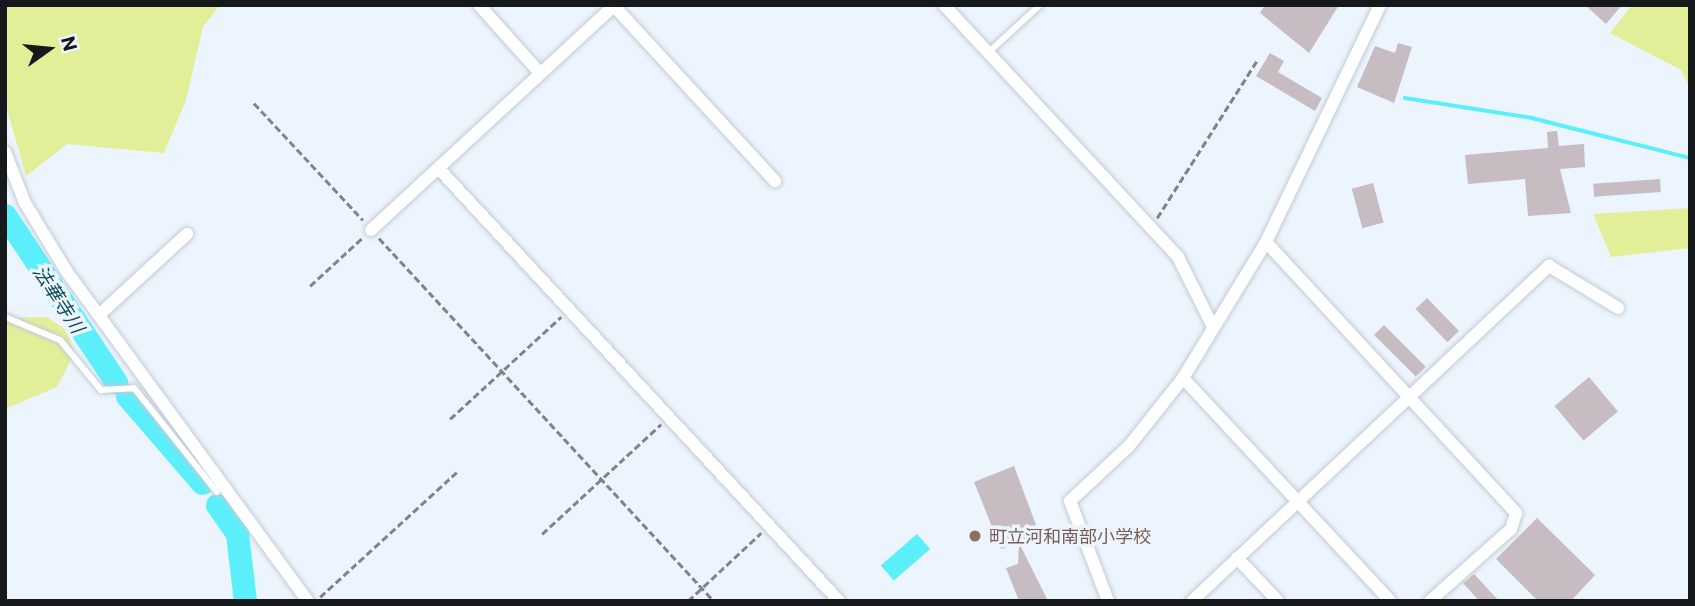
<!DOCTYPE html>
<meta charset="utf-8">
<style>
body{margin:0}
#map{position:relative;width:1695px;height:606px;overflow:hidden;background:#ecf4fd;font-family:Commissioner,"Noto Sans JP",sans-serif}
div>[style]{position:absolute}
[style*='--x']{left:calc(var(--x)*1px);top:calc(var(--y)*1px);width:calc(var(--w)*1px);rotate:calc(var(--a)*1deg)}
.green>*{inset:0;background:#e3ef98}
.water>*{inset:0;background:#5beffc;transform-origin:0 0}
.stream>*{height:3.5px;margin:-1.75px;padding:0 1.75px;transform-origin:1.75px;border-radius:1.75px;background:#5beffc}
.river>*{height:23px;margin:-11.5px;padding:0 11.5px;transform-origin:11.5px;border-radius:11.5px;background:#5beffc}
.building>*{inset:0;background:#c6bcc2;transform-origin:0 0}
.path>*{height:2.5px;margin-top:-1.25px;transform-origin:0;background:repeating-linear-gradient(90deg,#7e848a 0 7px,transparent 0 10.5px)}
.roads{filter:drop-shadow(0 0 2px #c2cbd3) drop-shadow(0 0 2px #c2cbd3)}
.lane>*{height:6px;margin:-3px;padding:0 3px;transform-origin:3px;border-radius:3px;background:#fff}
.street>*{height:12px;margin:-6px;padding:0 6px;transform-origin:6px;border-radius:6px;background:#fff}
.dots>*{width:19px;height:19px;translate:-50% -50%;box-sizing:border-box;border:4px solid #ecf4fd;border-radius:50%}
span{translate:-50% -50%;white-space:nowrap;text-align:center;line-height:1.15;-webkit-text-stroke:7px #ecf4fd;paint-order:stroke}
.education-label{font-size:18px;color:#785e54}
.left{translate:0 -50%;text-align:left}
.water-label{font-size:19px;color:#115257;font-style:italic}
.frame{position:absolute;inset:0;border:7px solid #16191c;pointer-events:none}
.north{position:absolute;left:14px;top:14px;width:70px;height:70px;-webkit-text-stroke:5px #ecf4fd;paint-order:stroke;rotate:75deg;font-size:19px;font-weight:700;line-height:28px;text-align:center;color:#16191c}
.north::after{content:'';display:block;margin:auto;width:24px;height:32px;background:#16191c;clip-path:polygon(50% 0,100% 100%,50% 72%,0 100%)}
</style>
<div id="map">
<div class="green">
<i style="clip-path:polygon(5px 5px,220px 5px,203px 27px,186px 100px,164px 153px,67px 144px,26px 176px,5px 102px)"></i>
<i style="clip-path:polygon(1632px 5px,1690px 5px,1690px 89px,1681px 70px,1610px 33px)"></i>
<i style="clip-path:polygon(1690px 208px,1690px 248px,1611px 257px,1593px 214px)"></i>
<i style="clip-path:polygon(47px 317px,68px 331px,74px 354px,57px 387px,5px 409px,5px 318px)"></i>
</div>
<div class="water">
<i style="left:917px;top:534px;width:20px;height:48px;rotate:49deg"></i>
</div>
<div class="stream">
<i style="--x:1405;--y:98;--w:129;--a:8.9"></i>
<i style="--x:1532;--y:118;--w:163;--a:14.2"></i>
</div>
<div class="river">
<i style="--x:5;--y:215;--w:201;--a:56.4"></i>
<i style="--x:127;--y:396;--w:115;--a:49.2"></i>
<i style="--x:217;--y:505;--w:35;--a:55"></i>
<i style="--x:237;--y:534;--w:67;--a:83.2"></i>
</div>
<div class="building">
<i style="clip-path:polygon(1265px 5px,1339px 5px,1309px 53px,1260px 13px)"></i>
<i style="clip-path:polygon(1585px 5px,1622px 5px,1606px 24px)"></i>
<i style="clip-path:polygon(1398px 43px,1412px 47px,1394px 103px,1357px 87px,1375px 46px,1395px 53px)"></i>
<i style="clip-path:polygon(1270px 53px,1284px 61px,1278px 72px,1322px 98px,1315px 111px,1256px 76px)"></i>
<i style="clip-path:polygon(1557px 131px,1559px 146px,1584px 144px,1585px 167px,1560px 169px,1571px 213px,1528px 216px,1525px 179px,1468px 184px,1465px 155px,1548px 148px,1547px 132px)"></i>
<i style="left:1660px;top:179px;width:13px;height:67px;rotate:86deg"></i>
<i style="left:1373px;top:183px;width:41px;height:22px;rotate:75deg"></i>
<i style="left:1427px;top:298px;width:46px;height:16px;rotate:46deg"></i>
<i style="left:1384px;top:325px;width:59px;height:14px;rotate:45deg"></i>
<i style="left:1589px;top:377px;width:45px;height:45px;rotate:50deg"></i>
<i style="clip-path:polygon(1014px 466px,1039px 533px,1036px 541px,1021px 547px,1048px 601px,1019px 601px,1006px 568px,1018px 564px,1019px 542px,1001px 549px,974px 482px)"></i>
<i style="clip-path:polygon(1537px 518px,1595px 575px,1571px 601px,1538px 601px,1496px 559px)"></i>
<i style="clip-path:polygon(1474px 574px,1499px 601px,1479px 601px,1463px 583px)"></i>
</div>
<div class="path">
<i style="--x:254;--y:103;--w:160;--a:47"></i>
<i style="--x:1157;--y:218;--w:188;--a:-57.6"></i>
<i style="--x:379;--y:238;--w:494;--a:47.3"></i>
<i style="--x:310;--y:286;--w:71;--a:-42.7"></i>
<i style="--x:450;--y:419;--w:151;--a:-42.6"></i>
<i style="--x:542;--y:534;--w:162;--a:-42.7"></i>
<i style="--x:320;--y:597;--w:185;--a:-42.4"></i>
<i style="--x:688;--y:601;--w:100;--a:-43"></i>
</div>
<div class="roads">
<div class="lane">
<i style="--x:990;--y:51;--w:68;--a:-42.6"></i>
<i style="--x:5;--y:317;--w:60;--a:22.7"></i>
<i style="--x:60;--y:340;--w:65;--a:50.6"></i>
<i style="--x:101;--y:390;--w:33;--a:-3"></i>
<i style="--x:134;--y:388;--w:133;--a:51.4"></i>
</div>
<div class="street">
<i style="--x:479;--y:5;--w:91;--a:48.1"></i>
<i style="--x:944;--y:5;--w:344;--a:47.1"></i>
<i style="--x:1178;--y:257;--w:78;--a:63.4"></i>
<i style="--x:614;--y:6;--w:238;--a:47.4"></i>
<i style="--x:5;--y:152;--w:55;--a:68.6"></i>
<i style="--x:25;--y:203;--w:81;--a:58.7"></i>
<i style="--x:67;--y:272;--w:408;--a:53.8"></i>
<i style="--x:440;--y:170;--w:587;--a:47.21"></i>
<i style="--x:371;--y:230;--w:332;--a:-42.7"></i>
<i style="--x:1266;--y:242;--w:369;--a:47.3"></i>
<i style="--x:1516;--y:513;--w:17;--a:107"></i>
<i style="--x:1511;--y:529;--w:108;--a:138.4"></i>
<i style="--x:99;--y:315;--w:120;--a:-42.6"></i>
<i style="--x:1183;--y:378;--w:304;--a:47.1"></i>
<i style="--x:1237;--y:558;--w:59;--a:46.4"></i>
<i style="--x:1108;--y:601;--w:107;--a:-110.8"></i>
<i style="--x:1070;--y:501;--w:81;--a:-43"></i>
<i style="--x:1129;--y:446;--w:87;--a:-51.5"></i>
<i style="--x:1183;--y:378;--w:159;--a:-58.6"></i>
<i style="--x:1266;--y:242;--w:263;--a:-64.3"></i>
<i style="--x:1192;--y:601;--w:490;--a:-43.2"></i>
<i style="--x:1549;--y:266;--w:81;--a:31.3"></i>
</div>
</div>
<div class="dots">
<i style="left:975px;top:536px;background:#8d6e63"></i>
</div>
<div class="education-label">
<span class="left" style="left:989px;top:536px">町立河和南部小学校</span>
</div>
<div class="water-label">
<span style="left:59px;top:299px;rotate:57deg">法華寺川</span>
</div>
<div class="frame"></div>
<div class="north">N</div>
</div>
